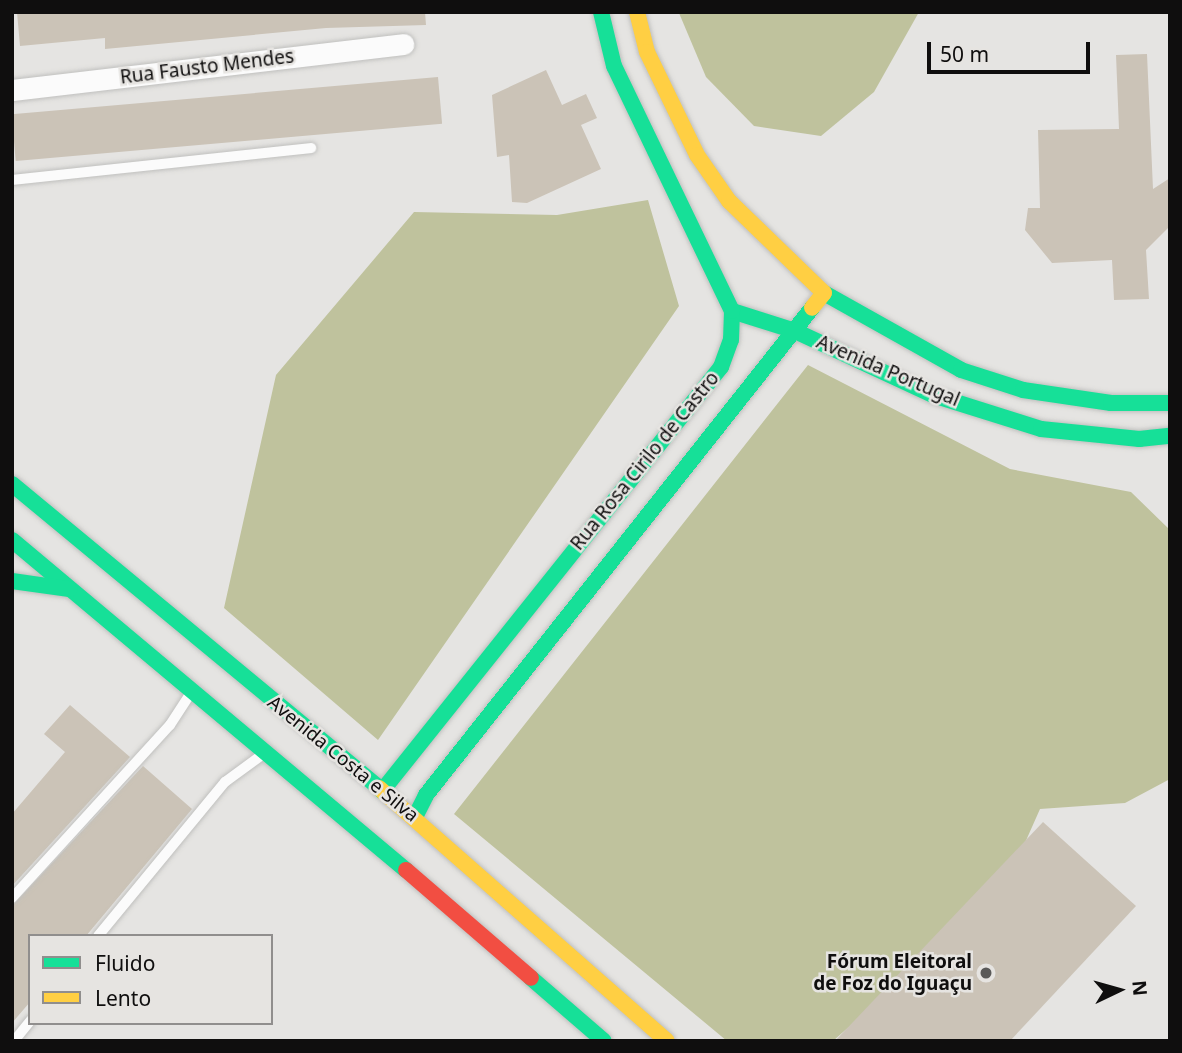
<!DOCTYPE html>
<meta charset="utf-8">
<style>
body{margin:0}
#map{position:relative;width:1182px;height:1053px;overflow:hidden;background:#e5e4e2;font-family:"Noto Sans",sans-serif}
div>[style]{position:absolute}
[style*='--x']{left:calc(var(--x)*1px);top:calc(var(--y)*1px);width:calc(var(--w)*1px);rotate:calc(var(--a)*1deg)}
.forest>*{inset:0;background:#bfc29d}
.building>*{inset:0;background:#cbc3b7;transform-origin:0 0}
.roads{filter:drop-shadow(0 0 2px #c0c0be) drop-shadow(0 0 2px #c0c0be)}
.lane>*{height:10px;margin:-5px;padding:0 5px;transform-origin:5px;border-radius:5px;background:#fbfbfb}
.street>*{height:21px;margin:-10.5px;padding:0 10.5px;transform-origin:10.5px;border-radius:10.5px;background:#fbfbfb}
.fast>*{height:16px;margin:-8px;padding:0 8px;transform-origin:8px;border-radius:8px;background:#16e098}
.slow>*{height:16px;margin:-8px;padding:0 8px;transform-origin:8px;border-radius:8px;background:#ffcf43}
.jam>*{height:16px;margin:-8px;padding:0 8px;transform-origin:8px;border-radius:8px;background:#f24e42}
.dots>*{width:19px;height:19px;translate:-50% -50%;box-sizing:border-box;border:4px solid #e6e4e1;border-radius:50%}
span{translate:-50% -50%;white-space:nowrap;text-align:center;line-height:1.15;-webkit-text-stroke:5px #e6e4e1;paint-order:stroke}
.street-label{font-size:19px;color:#0f0e0e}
.poi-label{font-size:19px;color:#0f0e0e;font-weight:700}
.right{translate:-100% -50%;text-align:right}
.frame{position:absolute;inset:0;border:14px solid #0f0e0e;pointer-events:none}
.legend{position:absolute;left:28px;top:934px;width:245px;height:91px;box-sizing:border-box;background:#e6e4e1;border:2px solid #908e8d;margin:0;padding:9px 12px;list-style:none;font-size:21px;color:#0f0e0e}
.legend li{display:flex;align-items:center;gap:14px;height:35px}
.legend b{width:35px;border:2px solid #908e8d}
.north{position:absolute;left:1084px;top:955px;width:70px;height:70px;-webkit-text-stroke:5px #e6e4e1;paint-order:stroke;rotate:85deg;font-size:19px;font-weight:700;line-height:28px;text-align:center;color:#0f0e0e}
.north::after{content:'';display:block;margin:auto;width:24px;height:32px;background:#0f0e0e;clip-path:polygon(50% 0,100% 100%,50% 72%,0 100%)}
.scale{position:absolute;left:927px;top:42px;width:163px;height:32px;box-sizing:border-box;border:4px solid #0f0e0e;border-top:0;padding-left:9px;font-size:21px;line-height:24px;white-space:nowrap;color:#0f0e0e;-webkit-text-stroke:5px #e6e4e1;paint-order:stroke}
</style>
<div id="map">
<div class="forest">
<i style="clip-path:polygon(919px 12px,874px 92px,821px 136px,754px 126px,706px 77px,679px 13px)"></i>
<i style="clip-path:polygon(648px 200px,679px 306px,378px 740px,224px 608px,276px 375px,414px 212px,557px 215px)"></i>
<i style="clip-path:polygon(808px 365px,1010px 469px,1131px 492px,1170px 530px,1170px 779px,1125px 803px,1040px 809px,1004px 890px,833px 1041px,727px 1041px,454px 814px)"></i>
</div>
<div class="building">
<i style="clip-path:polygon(17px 12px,425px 12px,426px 25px,326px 28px,105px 49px,105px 38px,20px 46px)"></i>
<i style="clip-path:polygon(1147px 54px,1153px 189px,1170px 178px,1170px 226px,1146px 250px,1149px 299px,1114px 300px,1112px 260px,1052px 263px,1025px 230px,1028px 208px,1040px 208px,1038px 130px,1119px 129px,1116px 55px)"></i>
<i style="clip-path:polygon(546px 70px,562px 105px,586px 94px,597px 118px,581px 125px,601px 169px,527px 203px,512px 202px,509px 155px,497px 157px,492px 95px)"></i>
<i style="left:438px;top:77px;width:47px;height:428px;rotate:85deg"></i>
<i style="clip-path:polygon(70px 705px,130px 757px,12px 886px,12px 814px,65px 752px,44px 734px)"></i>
<i style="clip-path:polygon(143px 766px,192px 809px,86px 936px,30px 936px,30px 1002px,12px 1023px,12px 906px)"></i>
<i style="clip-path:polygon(1043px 822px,1136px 906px,1010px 1041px,835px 1041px)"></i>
</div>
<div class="roads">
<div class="lane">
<i style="--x:12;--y:180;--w:301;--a:-6.1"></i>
<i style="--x:12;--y:898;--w:234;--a:-47.6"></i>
<i style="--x:170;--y:725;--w:37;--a:-57"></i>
<i style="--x:98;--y:936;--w:200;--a:-50.5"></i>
<i style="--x:225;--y:782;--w:51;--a:-36.2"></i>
<i style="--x:14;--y:1041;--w:26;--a:-51"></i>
</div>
<div class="street">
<i style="--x:12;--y:90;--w:394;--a:-6.7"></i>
</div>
<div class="fast">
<i style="--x:824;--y:293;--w:157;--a:29.3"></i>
<i style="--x:961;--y:370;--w:65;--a:17.9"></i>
<i style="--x:1023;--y:390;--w:89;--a:8.4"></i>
<i style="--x:1111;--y:403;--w:59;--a:0"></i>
<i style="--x:732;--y:311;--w:66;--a:17.6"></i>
<i style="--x:795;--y:331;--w:152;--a:24.9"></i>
<i style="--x:933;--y:395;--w:113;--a:17.5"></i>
<i style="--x:1041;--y:429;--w:99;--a:5.8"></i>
<i style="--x:1139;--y:439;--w:31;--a:-6"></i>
<i style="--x:12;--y:484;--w:477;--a:39.6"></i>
<i style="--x:12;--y:540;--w:514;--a:39.95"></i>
<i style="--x:12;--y:581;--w:58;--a:8"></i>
<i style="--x:382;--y:791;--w:543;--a:-51.36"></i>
<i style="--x:721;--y:367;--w:29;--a:-70"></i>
<i style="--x:731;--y:340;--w:29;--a:-88"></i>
<i style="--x:732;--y:311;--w:272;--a:-115.7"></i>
<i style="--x:614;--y:66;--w:56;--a:-103.5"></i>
<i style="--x:415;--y:817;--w:25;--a:-63"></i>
<i style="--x:426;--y:795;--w:621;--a:-51.6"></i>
<i style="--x:531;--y:978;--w:96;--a:40.8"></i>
</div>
<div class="slow">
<i style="--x:637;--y:12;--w:41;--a:76"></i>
<i style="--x:647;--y:52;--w:114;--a:64.1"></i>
<i style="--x:697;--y:155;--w:56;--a:55.2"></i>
<i style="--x:729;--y:201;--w:132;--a:44.1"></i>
<i style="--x:824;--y:293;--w:19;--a:129"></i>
<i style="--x:379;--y:788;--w:383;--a:41.3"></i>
</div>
<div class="jam">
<i style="--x:406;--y:870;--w:165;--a:40.8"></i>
</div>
</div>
<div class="dots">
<i style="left:986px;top:973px;background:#5a5958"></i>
</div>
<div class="street-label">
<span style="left:207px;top:67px;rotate:-7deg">Rua Fausto Mendes</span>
<span style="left:888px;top:371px;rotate:23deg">Avenida Portugal</span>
<span style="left:645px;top:461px;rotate:-51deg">Rua Rosa Cirilo de Castro</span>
<span style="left:343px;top:759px;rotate:39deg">Avenida Costa e Silva</span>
</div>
<div class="poi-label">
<span class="right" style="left:972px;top:973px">Fórum Eleitoral<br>de Foz do Iguaçu</span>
</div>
<div class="frame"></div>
<ul class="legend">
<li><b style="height:9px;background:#16e098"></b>Fluido</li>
<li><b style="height:9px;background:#ffcf43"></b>Lento</li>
</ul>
<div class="north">N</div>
<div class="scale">50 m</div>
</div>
